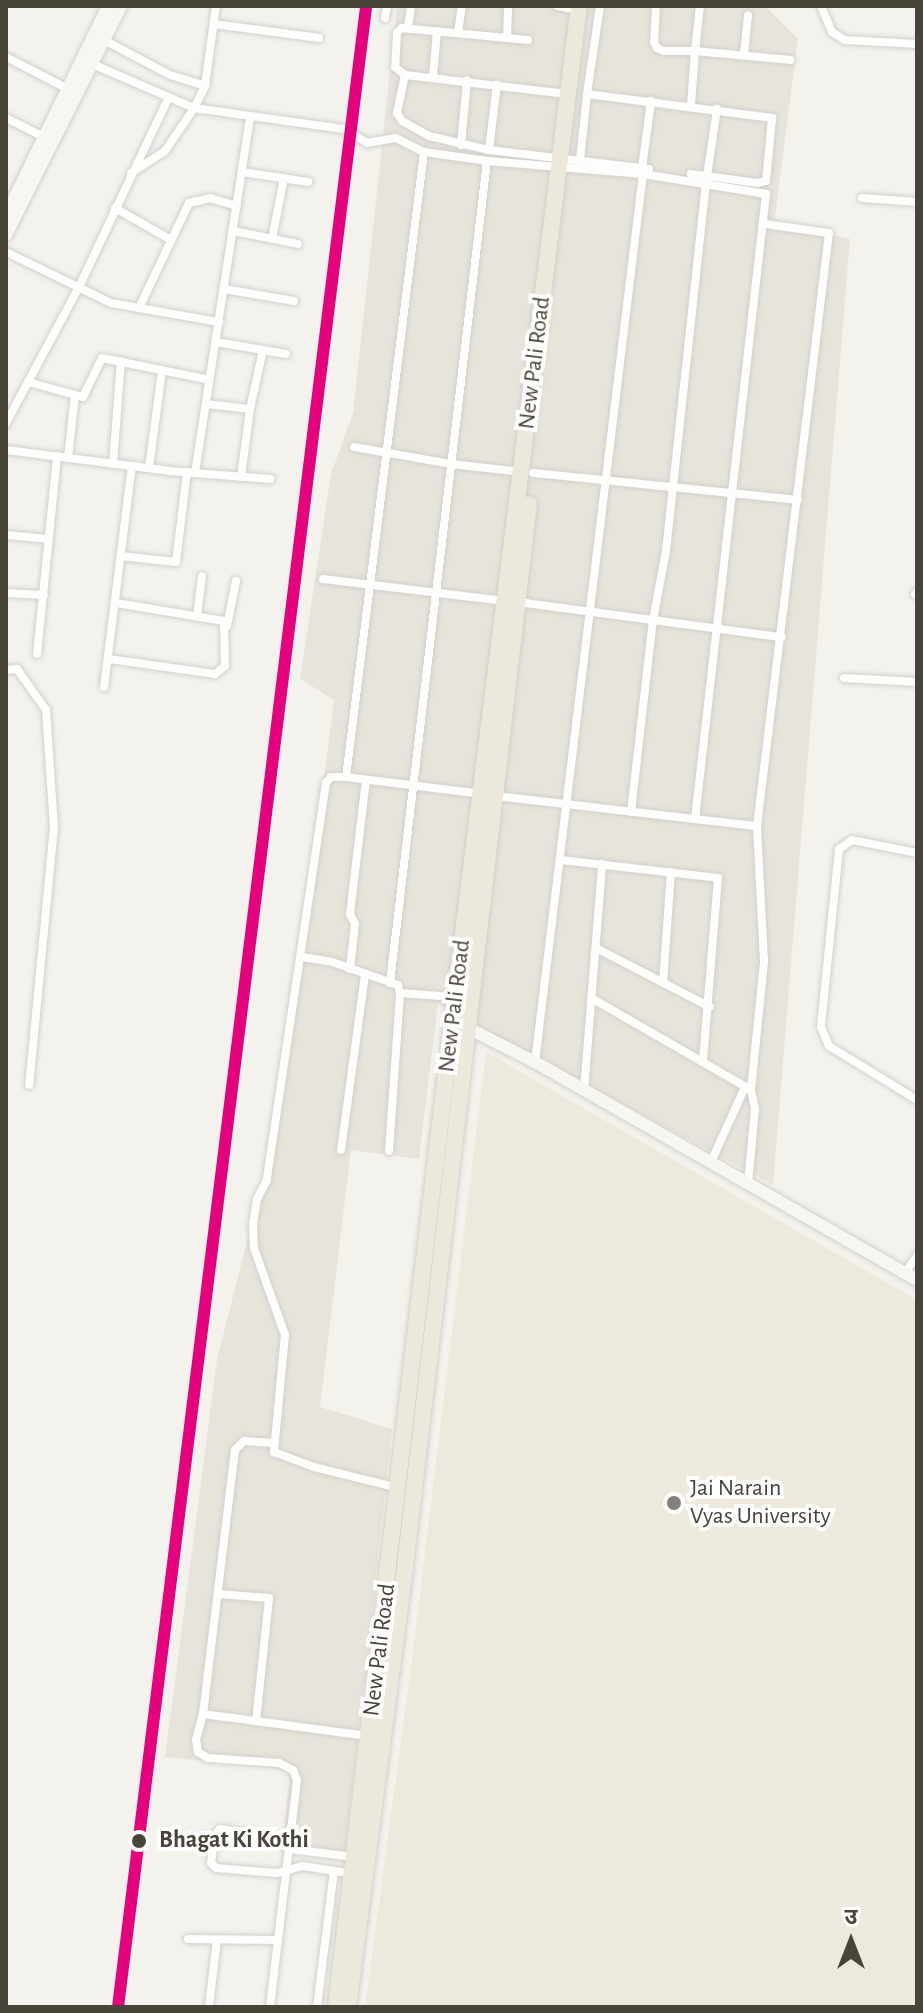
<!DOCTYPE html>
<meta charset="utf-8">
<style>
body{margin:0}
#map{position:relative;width:923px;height:2013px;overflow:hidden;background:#f3f2ed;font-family:"Alegreya Sans","Noto Sans Devanagari",sans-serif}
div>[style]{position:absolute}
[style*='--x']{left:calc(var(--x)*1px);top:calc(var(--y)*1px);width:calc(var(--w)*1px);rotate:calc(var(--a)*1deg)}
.residential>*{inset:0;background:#e7e4db}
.education>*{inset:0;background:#edeadd}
.roads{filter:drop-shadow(0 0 2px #d1d0cb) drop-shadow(0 0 2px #d1d0cb)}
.street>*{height:8px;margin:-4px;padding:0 4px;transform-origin:4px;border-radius:4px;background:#fdfdfc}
.secondary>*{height:12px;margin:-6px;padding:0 6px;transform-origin:6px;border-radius:6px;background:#f7f6f0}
.highway>*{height:16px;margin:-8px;padding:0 8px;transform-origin:8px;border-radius:8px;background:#ece8db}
.rail-1>*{height:12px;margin:-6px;padding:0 6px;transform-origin:6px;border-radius:6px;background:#e5007d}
.dots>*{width:22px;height:22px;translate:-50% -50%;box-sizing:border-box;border:4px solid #fff;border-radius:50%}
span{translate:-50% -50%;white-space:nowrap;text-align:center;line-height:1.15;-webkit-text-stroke:8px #fff;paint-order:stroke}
.street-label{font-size:24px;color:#494439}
.poi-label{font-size:24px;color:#494439}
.left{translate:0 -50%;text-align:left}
.stop-label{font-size:24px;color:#494439;font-weight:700}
.frame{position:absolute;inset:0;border:8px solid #494439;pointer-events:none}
.north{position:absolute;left:811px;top:1901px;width:80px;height:80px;-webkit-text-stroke:6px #fff;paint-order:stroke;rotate:0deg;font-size:22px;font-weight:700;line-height:32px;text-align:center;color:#494439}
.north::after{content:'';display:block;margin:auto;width:28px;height:36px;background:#494439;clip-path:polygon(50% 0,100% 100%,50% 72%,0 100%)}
</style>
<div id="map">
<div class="residential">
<i style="clip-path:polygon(397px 6px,765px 6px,798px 39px,774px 224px,850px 239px,773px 1185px,438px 1004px,419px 1159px,351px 1150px,320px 1407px,392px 1429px,345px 1852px,283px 1842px,290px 1770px,165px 1757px,217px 1359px,261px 1187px,302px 951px,334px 700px,300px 679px,331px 474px,353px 413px)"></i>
</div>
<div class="education">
<i style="clip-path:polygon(486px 1052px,917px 1300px,917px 2007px,365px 2007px,411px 1667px)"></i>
</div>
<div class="roads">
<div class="street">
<i style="--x:557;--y:6;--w:21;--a:11"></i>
<i style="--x:656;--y:6;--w:36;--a:93"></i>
<i style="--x:654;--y:42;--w:7;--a:63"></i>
<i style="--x:657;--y:48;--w:8;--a:23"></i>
<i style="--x:664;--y:51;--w:31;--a:0"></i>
<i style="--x:695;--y:51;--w:45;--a:-83.7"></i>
<i style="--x:821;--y:6;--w:28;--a:67"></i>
<i style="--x:832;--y:32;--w:15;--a:32"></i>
<i style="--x:845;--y:40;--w:72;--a:3.2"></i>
<i style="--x:385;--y:18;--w:12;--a:-81"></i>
<i style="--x:214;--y:24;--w:106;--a:7.6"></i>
<i style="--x:408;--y:28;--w:22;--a:-82"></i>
<i style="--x:458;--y:33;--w:27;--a:-82"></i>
<i style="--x:507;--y:38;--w:32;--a:-88"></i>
<i style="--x:102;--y:39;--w:77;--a:27.9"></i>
<i style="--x:170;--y:75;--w:37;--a:17"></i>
<i style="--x:528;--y:40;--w:127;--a:-174.6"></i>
<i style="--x:402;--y:28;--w:7;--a:135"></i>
<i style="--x:397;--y:33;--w:34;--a:93"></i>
<i style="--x:395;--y:67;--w:13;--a:39"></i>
<i style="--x:405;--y:75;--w:163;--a:6.7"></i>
<i style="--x:744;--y:55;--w:40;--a:-84.3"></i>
<i style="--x:6;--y:57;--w:70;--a:27.3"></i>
<i style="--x:90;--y:63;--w:113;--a:23.4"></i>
<i style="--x:194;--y:108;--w:25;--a:-63"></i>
<i style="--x:205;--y:86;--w:81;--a:-82.2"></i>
<i style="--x:405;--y:75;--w:39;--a:102"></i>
<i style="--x:397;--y:113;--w:9;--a:58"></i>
<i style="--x:402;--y:121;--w:31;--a:29"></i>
<i style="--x:429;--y:136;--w:62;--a:13.1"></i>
<i style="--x:489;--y:150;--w:161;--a:6.8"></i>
<i style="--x:433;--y:76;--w:45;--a:-84.9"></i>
<i style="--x:587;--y:94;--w:89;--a:-81.6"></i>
<i style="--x:691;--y:105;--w:54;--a:-85.8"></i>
<i style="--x:695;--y:51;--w:96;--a:5.4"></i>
<i style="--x:6;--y:118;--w:42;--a:26.6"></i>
<i style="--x:461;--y:145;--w:65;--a:-84.7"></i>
<i style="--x:489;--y:150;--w:66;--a:-83.1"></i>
<i style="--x:424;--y:152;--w:630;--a:97.11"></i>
<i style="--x:346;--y:777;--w:137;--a:7.1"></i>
<i style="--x:580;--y:160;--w:66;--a:-83.9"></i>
<i style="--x:587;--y:94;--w:187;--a:7.4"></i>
<i style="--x:772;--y:118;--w:63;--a:95.4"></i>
<i style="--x:766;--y:181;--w:8;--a:166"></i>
<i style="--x:758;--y:183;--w:68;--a:-172.3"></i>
<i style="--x:642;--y:168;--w:68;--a:-82.3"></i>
<i style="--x:242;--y:172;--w:67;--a:8.6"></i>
<i style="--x:131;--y:173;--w:40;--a:-32.9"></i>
<i style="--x:165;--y:151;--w:52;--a:-56"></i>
<i style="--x:194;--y:108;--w:151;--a:8"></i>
<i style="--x:344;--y:129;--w:27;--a:31"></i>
<i style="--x:367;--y:143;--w:29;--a:-10"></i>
<i style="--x:396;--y:138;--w:31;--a:27"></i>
<i style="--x:424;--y:152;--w:64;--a:8.1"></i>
<i style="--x:487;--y:161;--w:157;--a:4.8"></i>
<i style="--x:643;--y:174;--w:125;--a:9.2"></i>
<i style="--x:766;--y:194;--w:629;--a:96.48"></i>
<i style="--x:707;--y:176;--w:68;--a:-81.5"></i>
<i style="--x:862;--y:198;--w:55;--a:4.2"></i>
<i style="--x:115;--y:208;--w:64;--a:29.7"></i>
<i style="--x:233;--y:231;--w:66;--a:11.3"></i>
<i style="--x:272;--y:239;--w:62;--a:-78.9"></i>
<i style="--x:6;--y:252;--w:117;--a:25.9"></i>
<i style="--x:111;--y:303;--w:110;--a:10"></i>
<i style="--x:224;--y:289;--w:71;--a:9.7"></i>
<i style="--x:139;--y:308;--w:116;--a:-64.5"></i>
<i style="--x:189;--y:203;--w:22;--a:-13"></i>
<i style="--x:210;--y:198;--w:28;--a:17"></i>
<i style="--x:216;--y:342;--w:71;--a:9.7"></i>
<i style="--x:28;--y:382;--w:57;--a:15.3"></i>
<i style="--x:83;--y:397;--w:43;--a:-64"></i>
<i style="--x:102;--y:358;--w:110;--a:11.5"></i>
<i style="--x:206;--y:404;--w:44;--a:6.5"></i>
<i style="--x:250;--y:409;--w:60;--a:-77.6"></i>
<i style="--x:6;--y:423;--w:154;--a:-61.8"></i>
<i style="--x:79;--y:287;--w:210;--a:-64.7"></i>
<i style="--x:354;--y:447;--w:98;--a:9.9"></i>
<i style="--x:451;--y:464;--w:71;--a:6.4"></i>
<i style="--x:6;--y:450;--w:164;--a:7.3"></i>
<i style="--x:169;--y:471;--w:102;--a:4.5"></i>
<i style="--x:68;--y:458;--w:63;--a:-83.7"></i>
<i style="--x:113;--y:464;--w:103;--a:-85.6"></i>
<i style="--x:149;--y:468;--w:99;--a:-82.4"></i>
<i style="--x:195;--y:473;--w:359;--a:-81.2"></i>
<i style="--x:533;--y:473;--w:266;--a:5.8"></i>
<i style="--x:241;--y:477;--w:69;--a:-82.5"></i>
<i style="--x:6;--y:535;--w:43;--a:5.3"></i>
<i style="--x:121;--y:556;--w:55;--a:6.2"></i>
<i style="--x:176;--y:562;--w:91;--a:-83"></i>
<i style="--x:323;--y:579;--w:183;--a:6.9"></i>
<i style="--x:6;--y:593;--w:38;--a:3"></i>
<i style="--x:915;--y:594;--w:3;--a:-45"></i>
<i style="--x:518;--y:602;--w:266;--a:7.6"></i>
<i style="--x:197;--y:616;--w:40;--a:-82.9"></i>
<i style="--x:227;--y:626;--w:46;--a:-78.7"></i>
<i style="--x:37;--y:654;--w:199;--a:-84.2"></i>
<i style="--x:109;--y:659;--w:107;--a:8.1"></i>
<i style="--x:215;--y:674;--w:13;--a:-39"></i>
<i style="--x:225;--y:666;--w:45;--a:-91.3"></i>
<i style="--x:224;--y:621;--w:109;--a:-170.5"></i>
<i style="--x:6;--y:670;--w:11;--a:-5"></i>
<i style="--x:17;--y:669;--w:50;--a:54.7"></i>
<i style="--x:46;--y:710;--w:117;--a:86.1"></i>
<i style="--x:54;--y:827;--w:259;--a:95.5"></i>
<i style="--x:844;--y:678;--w:73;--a:3.1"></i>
<i style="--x:104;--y:687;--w:223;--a:-82.8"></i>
<i style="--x:346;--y:777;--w:15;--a:180"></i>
<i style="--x:331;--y:777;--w:8;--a:130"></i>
<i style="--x:326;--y:783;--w:401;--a:98.5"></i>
<i style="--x:267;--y:1180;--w:21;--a:118"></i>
<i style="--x:257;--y:1199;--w:25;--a:99"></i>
<i style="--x:253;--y:1224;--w:24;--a:88"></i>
<i style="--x:254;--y:1248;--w:92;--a:70.4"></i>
<i style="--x:285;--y:1335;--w:118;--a:95.4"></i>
<i style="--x:274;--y:1452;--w:43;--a:20.6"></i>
<i style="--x:314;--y:1467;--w:88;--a:13.9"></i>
<i style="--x:496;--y:796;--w:263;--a:6.6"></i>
<i style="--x:631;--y:812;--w:193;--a:-83.5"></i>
<i style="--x:653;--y:620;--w:70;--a:-79.3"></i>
<i style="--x:666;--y:551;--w:371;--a:-83.8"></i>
<i style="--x:917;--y:853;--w:66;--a:-168.7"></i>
<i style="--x:852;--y:840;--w:16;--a:145"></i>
<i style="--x:839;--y:849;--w:179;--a:95.8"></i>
<i style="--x:821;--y:1027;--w:21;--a:67"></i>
<i style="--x:829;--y:1046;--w:103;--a:31.5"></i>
<i style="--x:561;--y:860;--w:158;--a:6.5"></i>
<i style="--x:718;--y:878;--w:184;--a:94.7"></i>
<i style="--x:596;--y:948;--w:128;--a:27.4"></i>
<i style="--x:302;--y:957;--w:30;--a:9"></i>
<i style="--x:332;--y:962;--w:70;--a:19.2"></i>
<i style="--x:398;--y:985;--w:8;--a:76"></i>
<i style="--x:400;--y:993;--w:54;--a:4.2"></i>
<i style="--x:350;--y:969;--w:45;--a:-83.7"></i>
<i style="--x:355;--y:924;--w:11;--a:-117"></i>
<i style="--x:350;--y:914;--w:135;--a:-83.2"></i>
<i style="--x:390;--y:983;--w:828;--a:-83.27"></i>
<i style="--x:663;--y:983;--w:111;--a:-85.9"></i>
<i style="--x:593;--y:999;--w:182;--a:29.9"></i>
<i style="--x:535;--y:1062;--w:895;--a:-83.07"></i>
<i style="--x:584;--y:1090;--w:227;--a:-85.4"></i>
<i style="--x:341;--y:1150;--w:178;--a:-82.2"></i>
<i style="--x:389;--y:1151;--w:158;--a:-86"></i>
<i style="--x:711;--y:1162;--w:82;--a:-65.6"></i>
<i style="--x:748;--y:1183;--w:74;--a:-84.6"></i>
<i style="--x:755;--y:1109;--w:19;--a:-102"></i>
<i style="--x:751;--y:1090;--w:130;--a:-84.2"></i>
<i style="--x:764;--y:961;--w:135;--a:-93"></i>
<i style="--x:757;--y:826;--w:597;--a:-83.08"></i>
<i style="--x:829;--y:233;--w:65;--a:-172"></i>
<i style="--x:905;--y:1273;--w:21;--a:-55"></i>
<i style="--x:218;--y:1594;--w:51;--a:4.5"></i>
<i style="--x:269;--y:1598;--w:124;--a:96"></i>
<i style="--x:203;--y:1714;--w:166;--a:7.6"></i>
<i style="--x:354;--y:1874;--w:52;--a:-171.1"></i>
<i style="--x:303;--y:1866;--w:28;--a:165"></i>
<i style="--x:276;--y:1873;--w:60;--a:-175.2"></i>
<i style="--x:216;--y:1868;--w:7;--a:-135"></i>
<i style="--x:211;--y:1863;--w:28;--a:-82"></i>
<i style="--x:215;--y:1835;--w:8;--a:-50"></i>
<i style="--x:220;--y:1829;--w:60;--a:9.6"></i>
<i style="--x:279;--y:1839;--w:14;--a:45"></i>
<i style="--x:289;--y:1849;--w:66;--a:6.9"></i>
<i style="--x:188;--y:1939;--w:90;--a:0.6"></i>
<i style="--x:209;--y:2007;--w:68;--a:-83.3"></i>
<i style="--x:270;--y:2007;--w:229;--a:-83.2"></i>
<i style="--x:297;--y:1780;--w:11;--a:-112"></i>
<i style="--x:293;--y:1770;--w:16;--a:-153"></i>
<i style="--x:279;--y:1763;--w:71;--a:-176"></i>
<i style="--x:208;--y:1758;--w:12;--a:-149"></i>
<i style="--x:198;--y:1752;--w:12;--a:-99"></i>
<i style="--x:196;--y:1740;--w:27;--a:-75"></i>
<i style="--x:203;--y:1714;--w:266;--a:-83.1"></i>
<i style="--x:235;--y:1450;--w:13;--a:-45"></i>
<i style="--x:244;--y:1441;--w:30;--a:4"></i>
<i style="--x:317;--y:2007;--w:137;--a:-82.9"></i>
</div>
<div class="secondary">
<i style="--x:6;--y:215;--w:233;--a:-64"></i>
<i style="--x:6;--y:235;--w:256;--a:-63.3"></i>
<i style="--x:466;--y:1027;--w:77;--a:26.9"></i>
<i style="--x:535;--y:1062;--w:440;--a:29.7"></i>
</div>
<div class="highway">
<i style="--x:336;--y:2007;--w:1017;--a:-83.28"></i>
<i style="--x:455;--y:997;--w:999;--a:-82.87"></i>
<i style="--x:348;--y:2007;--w:444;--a:-82.6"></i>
<i style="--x:405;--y:1567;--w:1070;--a:-83.35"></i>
</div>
</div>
<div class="rail-1">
<i style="--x:118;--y:2007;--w:2016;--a:-82.93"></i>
</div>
<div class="dots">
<i style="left:674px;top:1503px;background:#848178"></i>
<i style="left:139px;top:1841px;background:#494439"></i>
</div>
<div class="street-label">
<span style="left:535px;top:363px;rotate:-83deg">New Pali Road</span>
<span style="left:455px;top:1006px;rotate:-83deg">New Pali Road</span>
<span style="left:380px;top:1650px;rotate:-83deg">New Pali Road</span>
</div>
<div class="poi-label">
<span class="left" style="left:690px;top:1503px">Jai Narain<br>Vyas University</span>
</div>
<div class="stop-label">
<span class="left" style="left:159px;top:1841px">Bhagat Ki Kothi</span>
</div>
<div class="frame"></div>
<div class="north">उ</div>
</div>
